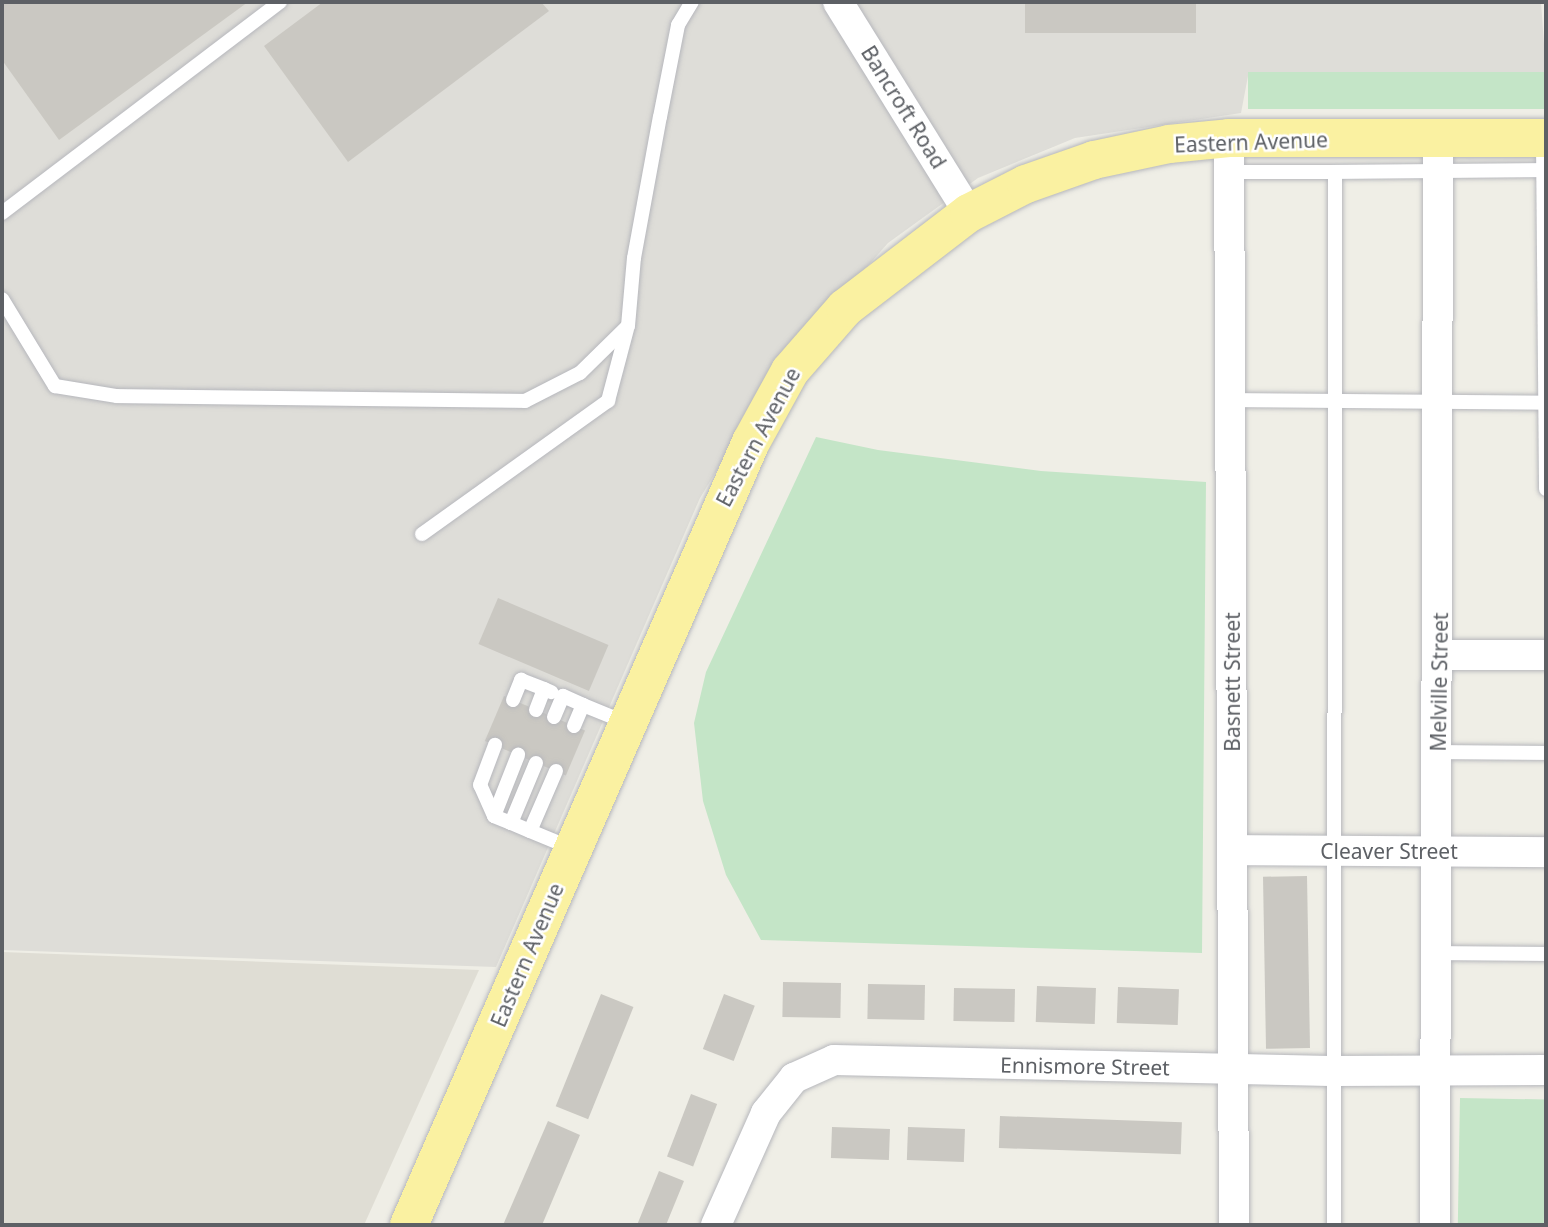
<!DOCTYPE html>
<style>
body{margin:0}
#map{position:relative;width:1548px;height:1227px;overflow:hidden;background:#efeee6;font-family:"Noto Sans",sans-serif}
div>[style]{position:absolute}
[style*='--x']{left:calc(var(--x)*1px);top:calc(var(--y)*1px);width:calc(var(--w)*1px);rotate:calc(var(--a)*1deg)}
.industrial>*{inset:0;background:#deddd8}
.education>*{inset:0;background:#dfddd4}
.green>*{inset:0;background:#c4e5c7;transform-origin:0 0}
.building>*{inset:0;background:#cac8c2;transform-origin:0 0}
.roads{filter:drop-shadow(0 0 2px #b6b7bc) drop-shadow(0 0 2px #b6b7bc)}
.service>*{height:14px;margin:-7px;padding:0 7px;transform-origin:7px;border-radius:7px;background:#fff}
.minor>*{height:30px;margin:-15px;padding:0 15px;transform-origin:15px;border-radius:15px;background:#fff}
.trunk>*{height:38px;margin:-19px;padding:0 19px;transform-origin:19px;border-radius:19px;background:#faf1a1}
span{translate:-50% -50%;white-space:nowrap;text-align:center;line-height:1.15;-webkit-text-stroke:5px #fff;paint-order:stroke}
.street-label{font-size:21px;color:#5d6065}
.frame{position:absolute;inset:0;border:4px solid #5d6065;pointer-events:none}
</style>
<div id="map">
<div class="industrial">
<i style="clip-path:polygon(2px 2px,1541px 2px,1546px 72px,1248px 76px,1241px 113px,1075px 138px,978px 178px,888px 243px,781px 364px,700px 498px,496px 967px,2px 950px)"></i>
</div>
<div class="education">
<i style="clip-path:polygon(2px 952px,479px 970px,364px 1225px,2px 1225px)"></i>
</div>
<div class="green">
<i style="left:1546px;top:72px;width:37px;height:298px;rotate:90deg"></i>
<i style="clip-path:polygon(816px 437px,878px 450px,1041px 471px,1206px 482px,1202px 953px,761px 940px,726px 875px,703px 801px,694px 723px,706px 672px)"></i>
<i style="left:1460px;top:1098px;width:86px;height:127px;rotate:1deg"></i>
</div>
<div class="building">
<i style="clip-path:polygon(2px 2px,248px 2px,59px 140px,2px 60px)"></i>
<i style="clip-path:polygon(323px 2px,541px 2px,549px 11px,348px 162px,264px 46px)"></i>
<i style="left:1025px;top:2px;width:171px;height:31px"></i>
<i style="left:498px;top:598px;width:120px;height:50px;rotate:23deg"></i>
<i style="left:504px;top:696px;width:88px;height:49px;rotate:23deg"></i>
<i style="left:1307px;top:876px;width:172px;height:44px;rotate:89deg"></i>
<i style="left:783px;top:982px;width:58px;height:35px;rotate:1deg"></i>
<i style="left:868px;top:984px;width:57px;height:35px;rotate:1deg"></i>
<i style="left:1037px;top:986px;width:59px;height:36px;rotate:2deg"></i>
<i style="left:1118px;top:987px;width:61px;height:36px;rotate:2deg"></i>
<i style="left:954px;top:988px;width:61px;height:33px;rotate:1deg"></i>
<i style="left:601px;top:994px;width:35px;height:121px;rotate:22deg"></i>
<i style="left:724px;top:994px;width:33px;height:59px;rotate:21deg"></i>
<i style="left:691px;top:1094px;width:28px;height:67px;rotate:21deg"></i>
<i style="left:1000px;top:1116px;width:182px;height:32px;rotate:2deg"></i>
<i style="clip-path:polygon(548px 1121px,580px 1135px,542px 1225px,503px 1225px)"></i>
<i style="left:832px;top:1127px;width:58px;height:31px;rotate:2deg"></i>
<i style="left:908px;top:1127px;width:57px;height:33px;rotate:2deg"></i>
<i style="clip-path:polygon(659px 1171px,684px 1181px,666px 1225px,637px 1225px)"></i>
</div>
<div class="roads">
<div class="service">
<i style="--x:1543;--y:141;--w:348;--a:89.5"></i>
<i style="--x:1230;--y:172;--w:105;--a:0"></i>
<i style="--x:1335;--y:172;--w:1053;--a:90.05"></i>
<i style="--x:1335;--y:172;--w:209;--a:-0.5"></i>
<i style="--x:2;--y:213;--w:349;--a:-37.2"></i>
<i style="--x:2;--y:299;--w:102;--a:58.7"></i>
<i style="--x:55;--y:386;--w:63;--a:9.2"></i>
<i style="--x:117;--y:396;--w:408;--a:0.7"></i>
<i style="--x:525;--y:401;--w:62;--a:-27"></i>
<i style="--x:580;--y:373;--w:67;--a:-44.4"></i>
<i style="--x:628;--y:326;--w:68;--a:-85"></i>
<i style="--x:634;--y:258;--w:143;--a:-79.6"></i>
<i style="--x:660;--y:117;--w:94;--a:-78.9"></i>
<i style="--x:678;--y:25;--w:27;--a:-59"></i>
<i style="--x:1231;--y:400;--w:315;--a:0.5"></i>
<i style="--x:422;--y:534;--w:229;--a:-35.6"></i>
<i style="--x:608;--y:401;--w:74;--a:-75.2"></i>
<i style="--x:513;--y:700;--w:22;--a:-68"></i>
<i style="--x:521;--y:680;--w:25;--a:21"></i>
<i style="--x:536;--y:710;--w:22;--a:-69"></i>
<i style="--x:544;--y:689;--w:8;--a:23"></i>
<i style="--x:554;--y:717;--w:23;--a:-67"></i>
<i style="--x:563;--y:696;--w:22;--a:24"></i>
<i style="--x:574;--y:726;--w:23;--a:-67"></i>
<i style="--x:583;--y:705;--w:48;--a:22.2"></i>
<i style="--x:1438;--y:752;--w:108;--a:0.5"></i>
<i style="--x:556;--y:771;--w:65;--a:113.4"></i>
<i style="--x:530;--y:831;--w:44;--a:22.5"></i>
<i style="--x:494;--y:816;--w:34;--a:-114"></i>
<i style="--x:480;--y:785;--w:43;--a:-69.4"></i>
<i style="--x:511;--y:823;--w:18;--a:-158"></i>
<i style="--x:494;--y:816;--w:66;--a:-68.5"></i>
<i style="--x:530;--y:831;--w:21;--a:-157"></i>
<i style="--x:511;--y:823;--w:65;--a:-67.4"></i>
<i style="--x:1435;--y:953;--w:111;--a:0.5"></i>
</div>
<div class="minor">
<i style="--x:838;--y:2;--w:248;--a:58.2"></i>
<i style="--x:1229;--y:138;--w:1087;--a:89.74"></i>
<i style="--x:1440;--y:655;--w:106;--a:0"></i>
<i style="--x:1233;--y:850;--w:313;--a:0.4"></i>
<i style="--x:716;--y:1225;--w:123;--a:-65.9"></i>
<i style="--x:766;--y:1113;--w:45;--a:-51.3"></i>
<i style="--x:794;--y:1078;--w:44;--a:-24.2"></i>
<i style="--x:834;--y:1060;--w:500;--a:1.26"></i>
<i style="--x:1334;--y:1071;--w:212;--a:-0.3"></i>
<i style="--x:1435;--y:1225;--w:1086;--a:-89.84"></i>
</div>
<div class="trunk">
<i style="--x:409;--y:1225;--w:854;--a:-66.41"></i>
<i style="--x:751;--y:442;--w:81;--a:-61.2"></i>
<i style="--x:790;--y:371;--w:84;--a:-48.9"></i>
<i style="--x:845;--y:308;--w:156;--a:-37.5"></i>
<i style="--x:969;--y:213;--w:64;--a:-27"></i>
<i style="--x:1026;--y:184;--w:72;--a:-19.4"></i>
<i style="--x:1094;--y:160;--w:77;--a:-12"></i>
<i style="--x:1169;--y:144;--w:60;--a:-5.7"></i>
<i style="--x:1229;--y:138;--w:317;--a:0"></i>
</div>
</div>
<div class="street-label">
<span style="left:904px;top:107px;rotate:58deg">Bancroft Road</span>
<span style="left:1251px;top:142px;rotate:-2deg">Eastern Avenue</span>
<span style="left:758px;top:437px;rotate:-62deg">Eastern Avenue</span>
<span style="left:1232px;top:682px;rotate:-90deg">Basnett Street</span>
<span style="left:1439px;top:682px;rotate:-89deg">Melville Street</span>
<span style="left:1389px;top:851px">Cleaver Street</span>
<span style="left:527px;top:955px;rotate:-67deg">Eastern Avenue</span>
<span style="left:1085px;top:1066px;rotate:1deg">Ennismore Street</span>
</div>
<div class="frame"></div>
</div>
